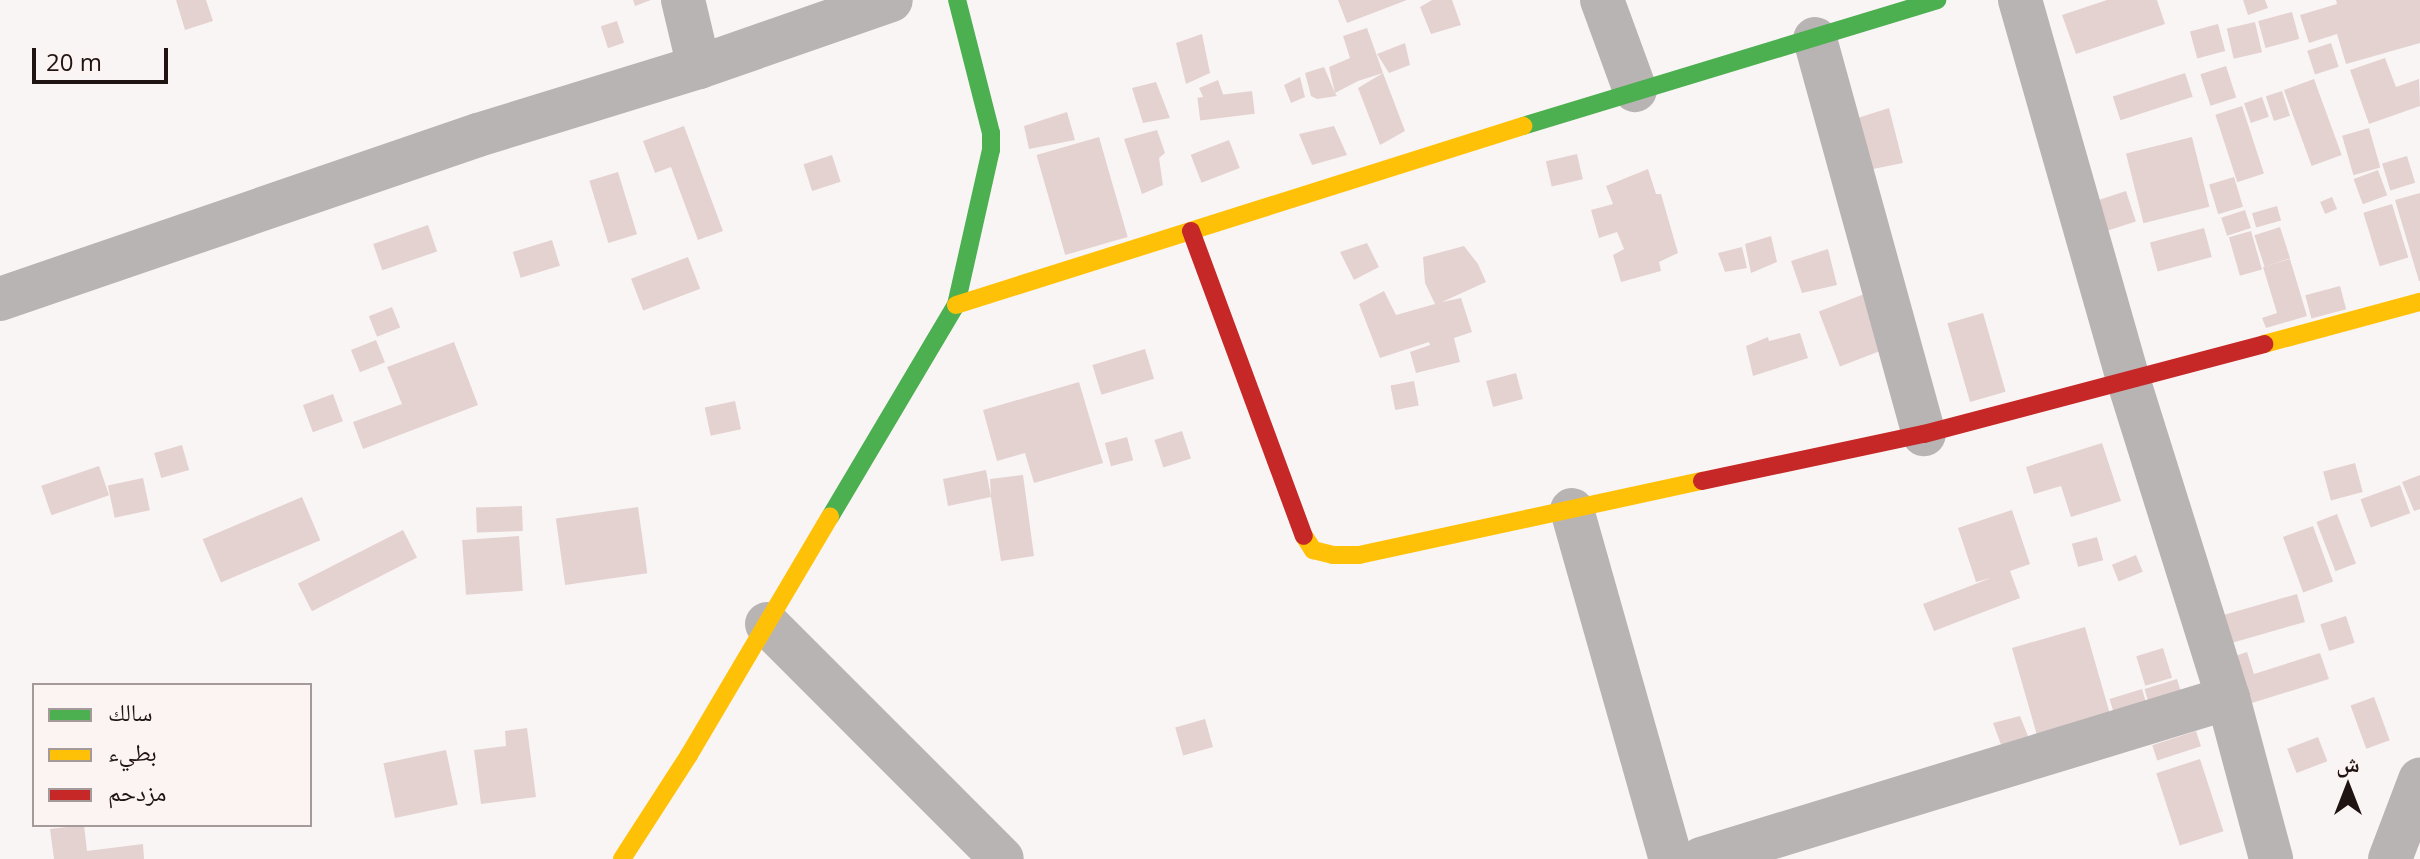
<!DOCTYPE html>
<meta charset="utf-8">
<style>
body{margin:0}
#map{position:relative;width:2420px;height:859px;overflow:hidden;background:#faf5f5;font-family:"Open Sans","Noto Naskh Arabic",sans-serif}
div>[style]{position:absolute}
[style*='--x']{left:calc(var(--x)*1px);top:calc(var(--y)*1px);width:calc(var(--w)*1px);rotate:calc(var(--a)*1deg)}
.building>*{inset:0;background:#e4d2d0;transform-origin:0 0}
.street>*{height:44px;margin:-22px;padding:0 22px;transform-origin:22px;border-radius:22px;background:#b9b4b4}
.fast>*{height:18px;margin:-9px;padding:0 9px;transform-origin:9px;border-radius:9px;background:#4caf50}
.slow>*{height:18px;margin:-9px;padding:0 9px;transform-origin:9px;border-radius:9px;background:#ffc107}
.jam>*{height:18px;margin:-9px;padding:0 9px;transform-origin:9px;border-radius:9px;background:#c62828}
span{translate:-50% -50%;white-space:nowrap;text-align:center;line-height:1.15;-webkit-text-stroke:7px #fcf4f3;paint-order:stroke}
.legend{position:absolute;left:32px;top:683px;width:280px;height:144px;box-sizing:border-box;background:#fcf4f3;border:2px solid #a49a99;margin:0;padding:10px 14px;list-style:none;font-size:24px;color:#201412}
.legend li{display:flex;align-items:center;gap:16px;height:40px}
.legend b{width:40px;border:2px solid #a49a99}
.north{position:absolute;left:2308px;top:747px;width:80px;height:80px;-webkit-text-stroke:6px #fcf4f3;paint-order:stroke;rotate:0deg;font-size:22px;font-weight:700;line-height:32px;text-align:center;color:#201412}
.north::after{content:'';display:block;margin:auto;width:28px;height:36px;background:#201412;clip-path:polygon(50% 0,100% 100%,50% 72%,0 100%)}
.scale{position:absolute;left:32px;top:48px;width:136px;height:36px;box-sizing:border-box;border:4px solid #201412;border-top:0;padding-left:10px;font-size:24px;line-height:28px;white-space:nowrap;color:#201412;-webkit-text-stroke:6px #fcf4f3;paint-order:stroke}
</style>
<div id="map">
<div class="building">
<i style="clip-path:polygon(176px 0,206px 0,213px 21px,185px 30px)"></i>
<i style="clip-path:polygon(633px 0,651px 0,635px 6px)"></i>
<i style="clip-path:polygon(1338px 0,1407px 0,1347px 23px)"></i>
<i style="clip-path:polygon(1432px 0,1452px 0,1461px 25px,1431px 34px,1420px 7px)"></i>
<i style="clip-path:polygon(2107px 0,2157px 0,2165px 24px,2076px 54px,2062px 15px)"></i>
<i style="clip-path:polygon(2243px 0,2265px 0,2268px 8px,2248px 15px)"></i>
<i style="clip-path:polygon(2336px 0,2420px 0,2420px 43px,2346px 64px,2337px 34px,2309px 43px,2300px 15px,2337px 4px)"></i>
<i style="left:2292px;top:12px;width:28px;height:35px;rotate:75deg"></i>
<i style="left:617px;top:21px;width:23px;height:17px;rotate:72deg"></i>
<i style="left:2255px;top:22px;width:31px;height:29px;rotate:77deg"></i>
<i style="left:2218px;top:24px;width:28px;height:29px;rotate:75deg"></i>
<i style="clip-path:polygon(1367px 28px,1383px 73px,1358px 81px,1335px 93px,1337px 96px,1317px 99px,1311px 96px,1305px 73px,1324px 67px,1335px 93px,1329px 67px,1350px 58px,1343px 36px)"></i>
<i style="clip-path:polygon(1202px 34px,1210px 73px,1186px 84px,1176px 43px)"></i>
<i style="clip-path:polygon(1405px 43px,1410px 65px,1389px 73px,1377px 54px)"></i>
<i style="left:2331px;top:43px;width:25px;height:25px;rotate:72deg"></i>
<i style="clip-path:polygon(2385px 58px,2396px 87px,2419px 79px,2420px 106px,2369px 124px,2350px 70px)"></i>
<i style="left:2226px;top:66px;width:33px;height:27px;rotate:72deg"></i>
<i style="clip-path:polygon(1383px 73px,1405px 131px,1380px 145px,1358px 88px)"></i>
<i style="left:2185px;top:73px;width:25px;height:76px;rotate:72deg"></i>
<i style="clip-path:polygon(1300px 77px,1305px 97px,1291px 103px,1284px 85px)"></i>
<i style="left:2314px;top:79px;width:81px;height:32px;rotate:70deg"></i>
<i style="clip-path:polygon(1218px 80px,1224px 97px,1206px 103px,1199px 88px)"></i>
<i style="clip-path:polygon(1156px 82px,1170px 118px,1143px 123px,1132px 88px)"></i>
<i style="left:1252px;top:91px;width:23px;height:55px;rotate:83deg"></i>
<i style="left:2282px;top:91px;width:26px;height:17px;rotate:72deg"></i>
<i style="left:2262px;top:97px;width:21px;height:19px;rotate:71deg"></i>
<i style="left:2242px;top:106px;width:71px;height:28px;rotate:72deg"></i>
<i style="clip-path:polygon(1889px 108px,1903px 163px,1853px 173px,1845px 122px)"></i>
<i style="clip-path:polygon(1067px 112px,1075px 140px,1029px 149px,1024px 126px)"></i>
<i style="clip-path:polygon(684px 126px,723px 231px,698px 240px,671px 167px,655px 173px,643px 141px)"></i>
<i style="clip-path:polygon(1334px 126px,1347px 155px,1312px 165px,1299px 134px)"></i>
<i style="left:2369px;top:128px;width:41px;height:28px;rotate:74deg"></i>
<i style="clip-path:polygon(1157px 130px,1165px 153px,1159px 158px,1163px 185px,1142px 194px,1124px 139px)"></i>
<i style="left:1099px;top:137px;width:104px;height:65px;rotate:74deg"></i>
<i style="left:2192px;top:137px;width:72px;height:68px;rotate:76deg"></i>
<i style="left:1229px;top:140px;width:30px;height:41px;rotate:69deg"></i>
<i style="left:1577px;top:154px;width:26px;height:32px;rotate:77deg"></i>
<i style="left:832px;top:155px;width:28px;height:30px;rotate:72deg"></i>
<i style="left:2407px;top:156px;width:28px;height:26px;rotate:73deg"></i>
<i style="clip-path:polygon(1648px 169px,1656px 194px,1661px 194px,1678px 253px,1659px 262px,1661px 271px,1621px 282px,1613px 255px,1624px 249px,1617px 232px,1599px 238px,1591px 210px,1613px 204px,1606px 186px)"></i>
<i style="left:2378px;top:170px;width:27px;height:26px;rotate:70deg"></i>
<i style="left:618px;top:172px;width:65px;height:30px;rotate:73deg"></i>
<i style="left:2234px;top:177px;width:31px;height:26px;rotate:73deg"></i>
<i style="left:2126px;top:191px;width:32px;height:32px;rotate:72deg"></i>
<i style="clip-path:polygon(2420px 193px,2420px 281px,2419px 281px,2395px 200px)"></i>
<i style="left:2332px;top:197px;width:13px;height:13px;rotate:67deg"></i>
<i style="left:2392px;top:204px;width:56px;height:30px;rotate:73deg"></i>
<i style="left:2277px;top:206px;width:15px;height:26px;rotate:74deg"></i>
<i style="left:2245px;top:210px;width:19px;height:25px;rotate:72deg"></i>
<i style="left:428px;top:225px;width:28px;height:58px;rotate:71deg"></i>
<i style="left:2280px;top:227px;width:33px;height:27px;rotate:72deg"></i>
<i style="left:2204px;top:228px;width:30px;height:56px;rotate:75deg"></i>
<i style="left:2251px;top:231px;width:40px;height:23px;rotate:74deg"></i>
<i style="clip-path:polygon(1771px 236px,1777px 262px,1751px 273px,1745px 244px)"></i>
<i style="left:552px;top:240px;width:27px;height:41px;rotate:73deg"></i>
<i style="clip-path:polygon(1367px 243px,1379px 267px,1354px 280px,1340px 252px)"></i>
<i style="clip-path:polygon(1464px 246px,1478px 264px,1486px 282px,1442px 302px,1461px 298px,1472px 332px,1454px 338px,1460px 362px,1416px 373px,1410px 352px,1430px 345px,1429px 342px,1380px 358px,1359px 304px,1384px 291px,1396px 315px,1435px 304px,1425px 283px,1423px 257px)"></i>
<i style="clip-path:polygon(1742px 247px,1747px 268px,1725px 272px,1718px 253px)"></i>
<i style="clip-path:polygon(1828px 249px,1837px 285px,1802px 293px,1791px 261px)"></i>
<i style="left:688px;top:257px;width:34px;height:61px;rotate:69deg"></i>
<i style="clip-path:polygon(2290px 259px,2307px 316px,2266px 328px,2262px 318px,2277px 313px,2263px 267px)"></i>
<i style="left:2340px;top:286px;width:24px;height:36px;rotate:75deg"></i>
<i style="left:1872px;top:291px;width:59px;height:57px;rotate:69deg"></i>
<i style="left:392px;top:307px;width:22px;height:25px;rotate:68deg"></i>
<i style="left:1983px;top:313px;width:82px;height:37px;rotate:74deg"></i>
<i style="clip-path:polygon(1800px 333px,1808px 358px,1753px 376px,1746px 346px,1768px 337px,1769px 341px)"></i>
<i style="left:376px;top:340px;width:24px;height:27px;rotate:68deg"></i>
<i style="clip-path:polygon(454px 342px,478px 405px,363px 449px,353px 422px,402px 404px,387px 367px)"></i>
<i style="left:1145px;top:349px;width:31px;height:55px;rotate:73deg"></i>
<i style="left:1516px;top:373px;width:27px;height:31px;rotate:75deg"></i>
<i style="left:1414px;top:381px;width:25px;height:24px;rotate:79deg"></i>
<i style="clip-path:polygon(1079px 382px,1103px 463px,1034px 483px,1025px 453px,997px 461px,983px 410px)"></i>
<i style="left:333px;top:394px;width:29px;height:32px;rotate:70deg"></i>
<i style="left:735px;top:401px;width:29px;height:31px;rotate:78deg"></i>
<i style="left:1182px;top:431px;width:29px;height:29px;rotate:72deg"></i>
<i style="left:1127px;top:437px;width:24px;height:23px;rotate:75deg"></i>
<i style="clip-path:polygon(2102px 443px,2121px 501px,2071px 517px,2061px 486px,2034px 494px,2026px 467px)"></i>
<i style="left:182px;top:445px;width:26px;height:29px;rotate:74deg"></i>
<i style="left:2355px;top:463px;width:30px;height:33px;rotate:75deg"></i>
<i style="left:99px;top:466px;width:31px;height:61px;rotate:71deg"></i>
<i style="clip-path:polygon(986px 470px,991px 497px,990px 479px,1023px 475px,1034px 556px,1001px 561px,991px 497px,948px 506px,943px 479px)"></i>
<i style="clip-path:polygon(2420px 475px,2420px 509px,2414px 511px,2402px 482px)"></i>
<i style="left:143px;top:478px;width:33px;height:36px;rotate:78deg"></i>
<i style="left:2400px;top:485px;width:30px;height:42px;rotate:70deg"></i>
<i style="left:302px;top:497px;width:47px;height:108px;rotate:67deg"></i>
<i style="left:522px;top:506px;width:25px;height:46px;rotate:88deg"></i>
<i style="left:638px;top:507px;width:67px;height:83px;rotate:82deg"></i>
<i style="clip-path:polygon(2012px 510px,2030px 564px,2010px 571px,2020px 598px,1934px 631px,1923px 604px,1991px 578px,1976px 582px,1958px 528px)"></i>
<i style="left:2337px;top:514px;width:53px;height:22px;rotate:69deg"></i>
<i style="left:2313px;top:526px;width:59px;height:32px;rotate:70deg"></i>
<i style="left:403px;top:530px;width:31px;height:118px;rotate:63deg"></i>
<i style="left:519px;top:536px;width:55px;height:57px;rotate:86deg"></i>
<i style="left:2097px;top:537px;width:24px;height:26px;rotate:75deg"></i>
<i style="left:2136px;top:555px;width:18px;height:26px;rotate:68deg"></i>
<i style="left:2297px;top:594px;width:29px;height:90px;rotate:74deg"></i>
<i style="left:2346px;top:616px;width:28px;height:27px;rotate:72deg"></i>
<i style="left:2085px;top:627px;width:96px;height:76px;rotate:74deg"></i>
<i style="left:2163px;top:648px;width:31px;height:28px;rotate:73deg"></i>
<i style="clip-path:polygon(2247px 652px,2254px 674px,2320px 653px,2329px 679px,2239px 707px,2223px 660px)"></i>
<i style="left:2177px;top:679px;width:27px;height:34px;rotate:73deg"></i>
<i style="left:2142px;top:689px;width:30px;height:34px;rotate:73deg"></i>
<i style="left:2374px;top:697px;width:46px;height:25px;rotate:70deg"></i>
<i style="clip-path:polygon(2020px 716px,2030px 741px,2003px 750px,1993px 723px)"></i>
<i style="left:1205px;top:719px;width:29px;height:31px;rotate:74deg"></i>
<i style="clip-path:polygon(527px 728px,536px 797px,481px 804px,474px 750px,506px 746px,505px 731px)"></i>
<i style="left:2196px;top:731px;width:16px;height:46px;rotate:72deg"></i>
<i style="left:2318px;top:737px;width:26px;height:33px;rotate:69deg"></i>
<i style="left:446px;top:750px;width:56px;height:64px;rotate:78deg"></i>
<i style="left:2200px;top:759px;width:76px;height:46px;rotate:72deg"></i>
<i style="clip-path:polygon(84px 825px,87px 851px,143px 844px,144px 859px,54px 859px,50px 829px)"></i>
</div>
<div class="street">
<i style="--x:683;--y:0;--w:69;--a:76.6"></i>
<i style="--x:1602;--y:0;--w:96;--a:69.9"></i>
<i style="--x:2020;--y:0;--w:394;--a:74.1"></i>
<i style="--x:2128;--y:379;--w:334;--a:72.6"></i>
<i style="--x:2228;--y:698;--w:167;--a:75"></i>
<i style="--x:1815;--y:39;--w:410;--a:74.6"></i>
<i style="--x:0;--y:299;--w:505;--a:-18.94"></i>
<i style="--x:478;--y:135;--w:231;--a:-17.1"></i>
<i style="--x:699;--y:67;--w:203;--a:-19.2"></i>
<i style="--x:1572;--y:510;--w:363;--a:74.2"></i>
<i style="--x:767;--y:624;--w:332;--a:45"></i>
<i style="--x:1701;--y:859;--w:551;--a:-16.99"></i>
<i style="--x:2390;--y:859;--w:85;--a:-69.2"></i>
</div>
<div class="fast">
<i style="--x:1523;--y:126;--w:433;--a:-16.9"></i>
<i style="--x:830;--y:517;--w:247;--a:-59.3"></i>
<i style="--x:956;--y:305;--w:159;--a:-77.3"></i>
<i style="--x:991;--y:150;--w:17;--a:-90"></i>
<i style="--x:991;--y:133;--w:137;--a:-104.3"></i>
</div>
<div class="slow">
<i style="--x:956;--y:305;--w:595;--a:-17.52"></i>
<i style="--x:2264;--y:344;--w:162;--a:-15.1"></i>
<i style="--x:1304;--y:536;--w:17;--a:57"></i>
<i style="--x:1313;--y:550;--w:21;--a:14"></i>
<i style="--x:1333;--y:555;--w:26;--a:0"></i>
<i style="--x:1359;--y:555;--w:351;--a:-12.2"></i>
<i style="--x:622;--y:859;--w:124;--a:-57.2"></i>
<i style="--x:689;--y:755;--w:277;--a:-59.4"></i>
</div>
<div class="jam">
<i style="--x:1191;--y:231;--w:325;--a:69.7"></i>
<i style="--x:1702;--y:481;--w:227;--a:-12"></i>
<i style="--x:1924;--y:434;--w:352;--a:-14.8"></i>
</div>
<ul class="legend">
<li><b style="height:10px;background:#4caf50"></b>سالك</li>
<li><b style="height:10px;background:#ffc107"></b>بطيء</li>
<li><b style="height:10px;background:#c62828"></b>مزدحم</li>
</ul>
<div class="north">ش</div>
<div class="scale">20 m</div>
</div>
